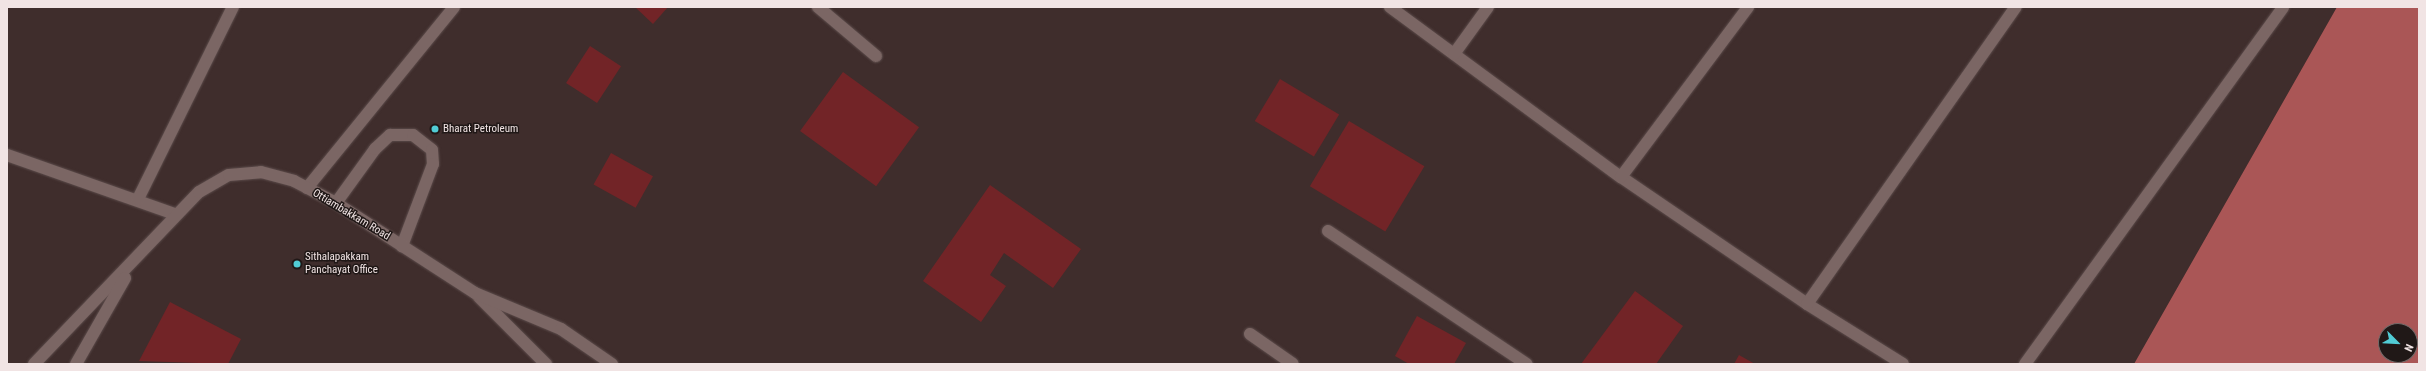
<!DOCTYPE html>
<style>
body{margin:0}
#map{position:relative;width:2426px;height:371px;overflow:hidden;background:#3f2d2c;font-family:"Roboto Condensed",sans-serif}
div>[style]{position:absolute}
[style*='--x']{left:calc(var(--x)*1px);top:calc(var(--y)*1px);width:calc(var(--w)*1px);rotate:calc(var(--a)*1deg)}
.water>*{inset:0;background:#aa5656}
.building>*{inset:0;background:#722427;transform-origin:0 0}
.roads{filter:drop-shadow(0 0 1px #5b4b4a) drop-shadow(0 0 1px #5b4b4a)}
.lane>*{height:12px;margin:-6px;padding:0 6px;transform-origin:6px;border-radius:6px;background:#7b6664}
.street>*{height:12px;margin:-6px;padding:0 6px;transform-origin:6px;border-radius:6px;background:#7b6664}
.secondary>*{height:12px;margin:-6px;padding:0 6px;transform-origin:6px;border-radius:6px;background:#7b6664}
.dots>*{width:11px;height:11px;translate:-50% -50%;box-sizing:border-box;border:2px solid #201817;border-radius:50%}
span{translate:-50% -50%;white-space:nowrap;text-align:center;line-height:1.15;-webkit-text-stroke:3px #201817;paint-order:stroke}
.poi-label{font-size:11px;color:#f1e4e4}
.left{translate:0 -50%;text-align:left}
.street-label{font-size:11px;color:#f1e4e4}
.frame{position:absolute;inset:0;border:8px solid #f1e4e4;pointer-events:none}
.north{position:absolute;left:2378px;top:323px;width:40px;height:40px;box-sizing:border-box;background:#201817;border:1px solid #746a69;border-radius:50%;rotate:114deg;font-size:11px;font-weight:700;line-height:16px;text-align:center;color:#f1e4e4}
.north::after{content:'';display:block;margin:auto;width:14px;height:18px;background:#51ccd5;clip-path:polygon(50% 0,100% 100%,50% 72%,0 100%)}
</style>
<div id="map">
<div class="water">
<i style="clip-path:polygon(evenodd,2337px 7px,2419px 7px,2419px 364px,2134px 364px,2337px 7px,2386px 331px,2410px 331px,2410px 355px,2386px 355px,2386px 331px)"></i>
</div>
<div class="building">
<i style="clip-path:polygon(635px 7px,668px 7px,653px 24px)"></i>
<i style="left:590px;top:46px;width:37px;height:44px;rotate:33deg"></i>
<i style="left:843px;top:72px;width:94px;height:73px;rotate:36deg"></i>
<i style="left:1280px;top:79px;width:69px;height:49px;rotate:31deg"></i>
<i style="left:1349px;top:121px;width:88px;height:76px;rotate:31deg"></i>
<i style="left:611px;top:153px;width:48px;height:36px;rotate:29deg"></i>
<i style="clip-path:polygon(990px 185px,1081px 249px,1053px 288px,1004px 253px,990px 275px,1006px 286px,981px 322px,923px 281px)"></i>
<i style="clip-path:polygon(1635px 291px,1683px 326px,1656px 364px,1581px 364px)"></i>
<i style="clip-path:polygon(170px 302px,241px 339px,228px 364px,139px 361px)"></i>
<i style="clip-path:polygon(1417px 316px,1466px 343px,1454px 364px,1409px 364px,1395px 356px)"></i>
<i style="clip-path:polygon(1739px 355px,1755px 364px,1734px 364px)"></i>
</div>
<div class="roads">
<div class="lane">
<i style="--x:336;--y:203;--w:67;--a:-54.2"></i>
<i style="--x:375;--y:149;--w:21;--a:-43"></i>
<i style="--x:390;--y:135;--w:23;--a:0"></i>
<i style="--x:413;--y:135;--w:24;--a:38"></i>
<i style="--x:432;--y:150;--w:14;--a:86"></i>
<i style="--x:433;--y:164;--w:88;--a:110.7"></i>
</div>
<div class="street">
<i style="--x:818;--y:7;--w:76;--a:40.2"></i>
<i style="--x:1390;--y:7;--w:287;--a:36.4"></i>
<i style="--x:1621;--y:177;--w:225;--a:34.3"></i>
<i style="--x:1807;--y:304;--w:113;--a:32"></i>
<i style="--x:1454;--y:54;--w:58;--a:-54.1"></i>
<i style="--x:7;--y:155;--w:178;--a:19.4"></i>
<i style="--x:1621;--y:177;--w:212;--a:-53.2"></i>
<i style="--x:307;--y:188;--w:233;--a:-50.9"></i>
<i style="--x:138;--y:199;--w:214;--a:-63.7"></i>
<i style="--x:1328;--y:231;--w:239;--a:33.8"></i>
<i style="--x:1807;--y:304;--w:363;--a:-54.9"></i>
<i style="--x:1250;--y:334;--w:52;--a:34.9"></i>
<i style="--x:2025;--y:364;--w:440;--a:-54.1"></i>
</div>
<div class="secondary">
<i style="--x:479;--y:297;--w:95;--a:45"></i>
<i style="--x:34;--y:364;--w:238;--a:-46.2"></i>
<i style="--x:199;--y:192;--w:34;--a:-30"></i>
<i style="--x:229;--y:175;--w:32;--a:-5"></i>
<i style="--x:261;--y:172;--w:34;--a:15"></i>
<i style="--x:294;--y:181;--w:47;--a:27.6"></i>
<i style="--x:336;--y:203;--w:166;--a:32.9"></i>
<i style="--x:475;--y:293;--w:93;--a:22.7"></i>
<i style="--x:561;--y:329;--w:62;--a:34.5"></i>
<i style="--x:76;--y:364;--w:99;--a:-60.3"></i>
</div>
</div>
<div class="dots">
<i style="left:435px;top:129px;background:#51ccd5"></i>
<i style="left:297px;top:264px;background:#51ccd5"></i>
</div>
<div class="poi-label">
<span class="left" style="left:443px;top:129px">Bharat Petroleum</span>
<span class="left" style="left:305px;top:264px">Sithalapakkam<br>Panchayat Office</span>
</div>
<div class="street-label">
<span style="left:351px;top:215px;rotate:31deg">Ottiambakkam Road</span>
</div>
<div class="frame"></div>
<div class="north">N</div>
</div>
